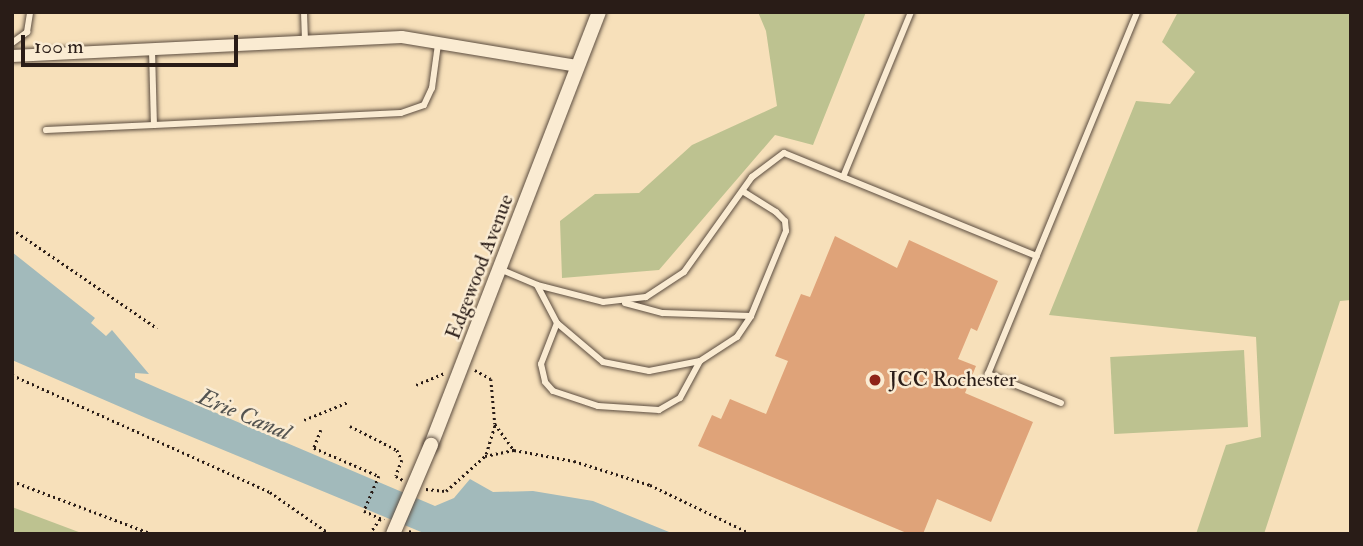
<!DOCTYPE html>
<style>
body{margin:0}
#map{position:relative;width:1363px;height:546px;overflow:hidden;background:#f7e0ba;font-family:"IM FELL Double Pica",serif}
div>[style]{position:absolute}
[style*='--x']{left:calc(var(--x)*1px);top:calc(var(--y)*1px);width:calc(var(--w)*1px);rotate:calc(var(--a)*1deg)}
.green>*{inset:0;background:#bdc290;transform-origin:0 0}
.water>*{inset:0;background:#a2babb}
.building>*{inset:0;background:#dfa379}
.path>*{height:2.5px;margin-top:-1.25px;transform-origin:0;background:repeating-linear-gradient(90deg,#291c17 0 2px,transparent 0 5.5px)}
.roads{filter:drop-shadow(0 0 2px #5c4d40) drop-shadow(0 0 2px #5c4d40)}
.service>*{height:6px;margin:-3px;padding:0 3px;transform-origin:3px;border-radius:3px;background:#faebd2}
.minor>*{height:12px;margin:-6px;padding:0 6px;transform-origin:6px;border-radius:6px;background:#faebd2}
.tertiary>*{height:14px;margin:-7px;padding:0 7px;transform-origin:7px;border-radius:7px;background:#faebd2}
.bridges{filter:drop-shadow(0 0 2px #5c4d40) drop-shadow(0 0 2px #5c4d40)}
.tertiary-bridge>*{height:14px;margin:-7px;padding:0 7px;transform-origin:7px;border-radius:7px;background:#faebd2}
.dots>*{width:19px;height:19px;translate:-50% -50%;box-sizing:border-box;border:4px solid #faebd2;border-radius:50%}
span{translate:-50% -50%;white-space:nowrap;text-align:center;line-height:1.15;-webkit-text-stroke:5px #faebd2;paint-order:stroke}
.street-label{font-size:21px;color:#291c17}
.poi-label{font-size:21px;color:#291c17}
.left{translate:0 -50%;text-align:left}
.water-label{font-size:23px;color:#535350;font-style:italic}
.frame{position:absolute;inset:0;border:14px solid #291c17;pointer-events:none}
.scale{position:absolute;left:21px;top:35px;width:217px;height:32px;box-sizing:border-box;border:4px solid #291c17;border-top:0;padding-left:9px;font-size:21px;line-height:24px;white-space:nowrap;color:#291c17;-webkit-text-stroke:5px #faebd2;paint-order:stroke}
</style>
<div id="map">
<div class="green">
<i style="clip-path:polygon(758px 12px,866px 12px,813px 145px,775px 135px,659px 270px,562px 278px,560px 221px,595px 194px,639px 193px,692px 145px,777px 106px,766px 31px)"></i>
<i style="clip-path:polygon(1178px 12px,1351px 12px,1351px 300px,1340px 301px,1264px 534px,1196px 534px,1226px 445px,1261px 437px,1256px 337px,1049px 315px,1136px 101px,1170px 104px,1195px 72px,1162px 42px)"></i>
<i style="left:1244px;top:350px;width:77px;height:134px;rotate:87deg"></i>
<i style="clip-path:polygon(12px 507px,84px 534px,12px 534px)"></i>
</div>
<div class="water">
<i style="clip-path:polygon(12px 252px,95px 318px,91px 323px,106px 336px,112px 330px,149px 374px,135px 373px,135px 378px,160px 389px,435px 506px,454px 498px,470px 479px,493px 492px,533px 491px,593px 501px,674px 534px,426px 534px,146px 418px,12px 360px)"></i>
</div>
<div class="building">
<i style="clip-path:polygon(835px 236px,897px 268px,909px 240px,998px 281px,977px 331px,971px 328px,958px 359px,976px 366px,965px 393px,1033px 422px,991px 522px,937px 499px,923px 534px,909px 534px,698px 446px,712px 415px,721px 419px,730px 399px,766px 414px,788px 361px,775px 356px,801px 294px,810px 297px)"></i>
</div>
<div class="path">
<i style="--x:12;--y:229;--w:176;--a:34.3"></i>
<i style="--x:475;--y:370;--w:18;--a:29"></i>
<i style="--x:491;--y:379;--w:45;--a:84.9"></i>
<i style="--x:495;--y:424;--w:32;--a:54"></i>
<i style="--x:12;--y:375;--w:283;--a:24.4"></i>
<i style="--x:270;--y:492;--w:73;--a:35"></i>
<i style="--x:416;--y:385;--w:30;--a:-23"></i>
<i style="--x:304;--y:420;--w:48;--a:-22.2"></i>
<i style="--x:350;--y:426;--w:53;--a:27.1"></i>
<i style="--x:397;--y:450;--w:11;--a:63"></i>
<i style="--x:402;--y:460;--w:17;--a:111"></i>
<i style="--x:396;--y:476;--w:8;--a:30"></i>
<i style="--x:321;--y:430;--w:19;--a:111"></i>
<i style="--x:314;--y:448;--w:71;--a:23.3"></i>
<i style="--x:379;--y:476;--w:38;--a:113"></i>
<i style="--x:364;--y:511;--w:22;--a:24"></i>
<i style="--x:486;--y:454;--w:31;--a:-73"></i>
<i style="--x:12;--y:481;--w:150;--a:20.7"></i>
<i style="--x:426;--y:489;--w:20;--a:6"></i>
<i style="--x:446;--y:491;--w:52;--a:-41.9"></i>
<i style="--x:485;--y:456;--w:30;--a:-12"></i>
<i style="--x:514;--y:450;--w:61;--a:10.4"></i>
<i style="--x:574;--y:461;--w:80;--a:17.5"></i>
<i style="--x:650;--y:485;--w:113;--a:25.7"></i>
<i style="--x:409;--y:531;--w:8;--a:23"></i>
<i style="--x:369;--y:534;--w:19;--a:-54"></i>
</div>
<div class="roads">
<div class="service">
<i style="--x:304;--y:12;--w:30;--a:88"></i>
<i style="--x:12;--y:43;--w:19;--a:-36"></i>
<i style="--x:27;--y:32;--w:20;--a:-81"></i>
<i style="--x:152;--y:50;--w:75;--a:88.5"></i>
<i style="--x:154;--y:125;--w:247;--a:-2.8"></i>
<i style="--x:401;--y:113;--w:24;--a:-19"></i>
<i style="--x:424;--y:105;--w:19;--a:-65"></i>
<i style="--x:432;--y:88;--w:44;--a:-82.2"></i>
<i style="--x:46;--y:130;--w:108;--a:-2.7"></i>
<i style="--x:843;--y:177;--w:178;--a:-67.6"></i>
<i style="--x:502;--y:270;--w:38;--a:23"></i>
<i style="--x:537;--y:285;--w:68;--a:14.4"></i>
<i style="--x:603;--y:302;--w:43;--a:-6.6"></i>
<i style="--x:646;--y:297;--w:45;--a:-33.3"></i>
<i style="--x:684;--y:272;--w:117;--a:-54.4"></i>
<i style="--x:752;--y:177;--w:40;--a:-37"></i>
<i style="--x:784;--y:153;--w:273;--a:22.2"></i>
<i style="--x:537;--y:285;--w:43;--a:62.2"></i>
<i style="--x:557;--y:323;--w:60;--a:40.3"></i>
<i style="--x:603;--y:362;--w:47;--a:11.1"></i>
<i style="--x:649;--y:371;--w:52;--a:-11.1"></i>
<i style="--x:700;--y:361;--w:44;--a:-33"></i>
<i style="--x:737;--y:337;--w:25;--a:-56"></i>
<i style="--x:751;--y:316;--w:92;--a:-67.6"></i>
<i style="--x:786;--y:231;--w:10;--a:-96"></i>
<i style="--x:785;--y:221;--w:13;--a:-135"></i>
<i style="--x:776;--y:212;--w:39;--a:-148"></i>
<i style="--x:625;--y:303;--w:39;--a:15"></i>
<i style="--x:663;--y:313;--w:88;--a:2"></i>
<i style="--x:557;--y:323;--w:44;--a:111.3"></i>
<i style="--x:541;--y:364;--w:18;--a:77"></i>
<i style="--x:545;--y:382;--w:12;--a:48"></i>
<i style="--x:553;--y:391;--w:47;--a:18.4"></i>
<i style="--x:598;--y:406;--w:61;--a:3.8"></i>
<i style="--x:659;--y:410;--w:24;--a:-30"></i>
<i style="--x:680;--y:398;--w:42;--a:-61.6"></i>
<i style="--x:1061;--y:403;--w:79;--a:-158.3"></i>
<i style="--x:988;--y:374;--w:391;--a:-67.6"></i>
</div>
<div class="minor">
<i style="--x:12;--y:56;--w:390;--a:-2.8"></i>
<i style="--x:402;--y:37;--w:177;--a:9.4"></i>
</div>
<div class="tertiary">
<i style="--x:431;--y:445;--w:464;--a:-68.8"></i>
</div>
</div>
<div class="bridges">
<div class="tertiary-bridge">
<i style="--x:393;--y:534;--w:97;--a:-66.9"></i>
</div>
</div>
<div class="dots">
<i style="left:875px;top:380px;background:#8f2418"></i>
</div>
<div class="street-label">
<span style="left:480px;top:267px;rotate:-69deg">Edgewood Avenue</span>
</div>
<div class="poi-label">
<span class="left" style="left:889px;top:380px">JCC Rochester</span>
</div>
<div class="water-label">
<span style="left:244px;top:415px;rotate:23deg">Erie Canal</span>
</div>
<div class="frame"></div>
<div class="scale">100 m</div>
</div>
